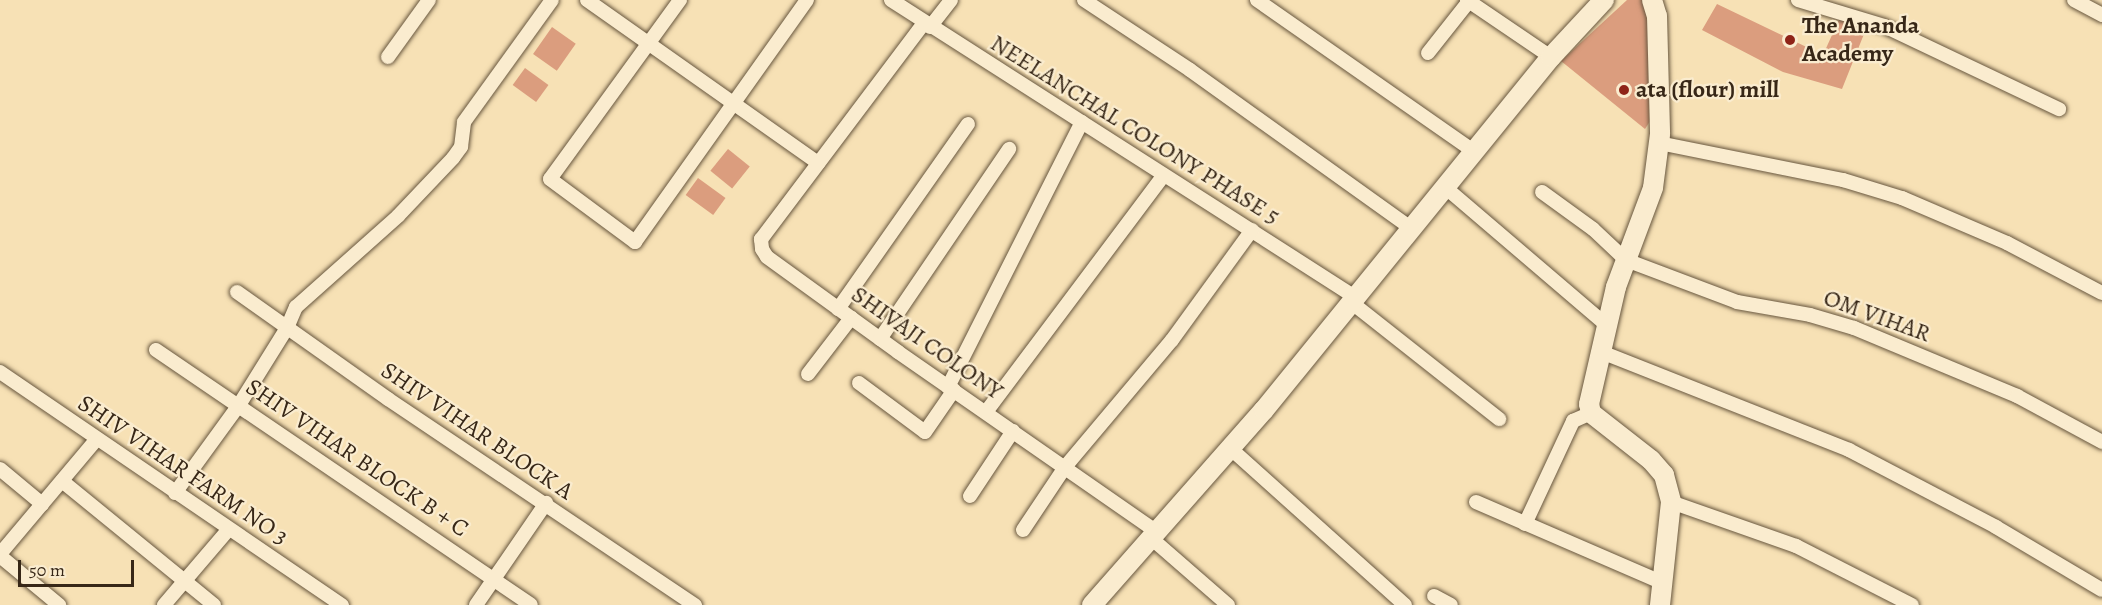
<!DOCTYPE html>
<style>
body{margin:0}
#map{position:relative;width:2102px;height:605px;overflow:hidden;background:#f7e1b5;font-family:Alegreya,serif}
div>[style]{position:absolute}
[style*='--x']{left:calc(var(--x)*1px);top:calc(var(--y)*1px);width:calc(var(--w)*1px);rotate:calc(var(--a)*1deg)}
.building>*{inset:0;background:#db9d7e;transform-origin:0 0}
.roads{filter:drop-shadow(0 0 2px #67563e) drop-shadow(0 0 2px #67563e)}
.street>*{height:14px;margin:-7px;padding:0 7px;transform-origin:7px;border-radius:7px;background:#faeccf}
.secondary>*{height:20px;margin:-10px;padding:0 10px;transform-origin:10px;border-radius:10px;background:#faeccf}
.dots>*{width:16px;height:16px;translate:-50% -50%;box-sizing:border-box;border:3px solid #faeccf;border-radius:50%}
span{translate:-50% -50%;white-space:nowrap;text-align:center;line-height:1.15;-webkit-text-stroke:4.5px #faeccf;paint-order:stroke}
.poi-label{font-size:24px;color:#372717;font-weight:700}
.left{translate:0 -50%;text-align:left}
.street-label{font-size:24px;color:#372717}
.scale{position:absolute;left:18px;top:560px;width:116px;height:27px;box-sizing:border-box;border:3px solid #372717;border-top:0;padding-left:8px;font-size:18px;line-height:21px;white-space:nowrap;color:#372717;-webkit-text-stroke:4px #faeccf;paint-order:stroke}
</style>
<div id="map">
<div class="building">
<i style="clip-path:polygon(1627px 0,1643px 0,1649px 22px,1652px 118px,1645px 129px,1561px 61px)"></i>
<i style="clip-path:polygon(1717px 4px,1823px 55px,1841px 15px,1868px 24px,1842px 89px,1783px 72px,1702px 30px)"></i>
<i style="left:552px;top:27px;width:29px;height:33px;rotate:35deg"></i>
<i style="left:525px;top:68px;width:29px;height:21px;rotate:36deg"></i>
<i style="left:728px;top:149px;width:28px;height:28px;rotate:39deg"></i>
<i style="left:698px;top:178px;width:34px;height:21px;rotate:36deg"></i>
</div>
<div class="roads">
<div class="street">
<i style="--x:587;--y:0;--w:283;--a:35.2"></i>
<i style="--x:680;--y:0;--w:221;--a:126"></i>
<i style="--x:550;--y:179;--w:106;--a:36.5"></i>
<i style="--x:635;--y:242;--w:297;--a:-54.6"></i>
<i style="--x:891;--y:0;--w:551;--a:32.62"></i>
<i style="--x:1084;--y:0;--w:127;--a:33.4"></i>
<i style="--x:1190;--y:70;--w:273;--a:35.6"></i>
<i style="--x:1257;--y:0;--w:266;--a:34.9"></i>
<i style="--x:1467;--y:0;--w:102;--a:34.2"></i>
<i style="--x:1798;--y:0;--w:90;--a:16.8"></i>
<i style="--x:1884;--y:26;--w:194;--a:25.4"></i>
<i style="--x:2074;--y:0;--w:32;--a:28"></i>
<i style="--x:924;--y:23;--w:271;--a:127"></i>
<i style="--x:761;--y:239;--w:10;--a:84"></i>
<i style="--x:762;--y:249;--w:9;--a:58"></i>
<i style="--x:767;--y:257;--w:162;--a:35.9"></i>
<i style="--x:898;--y:352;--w:315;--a:34.8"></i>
<i style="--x:930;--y:27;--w:34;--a:-52"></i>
<i style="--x:1428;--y:53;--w:68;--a:-51.6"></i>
<i style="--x:388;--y:57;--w:70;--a:-54.3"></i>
<i style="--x:1659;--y:143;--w:188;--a:11.4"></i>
<i style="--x:1843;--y:180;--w:62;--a:17"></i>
<i style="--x:1902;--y:198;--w:114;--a:23.2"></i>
<i style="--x:2007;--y:243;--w:107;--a:27.8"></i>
<i style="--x:1446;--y:188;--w:209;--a:40.5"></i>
<i style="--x:1542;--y:192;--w:63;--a:36"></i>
<i style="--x:1593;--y:229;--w:45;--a:43.2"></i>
<i style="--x:1626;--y:260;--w:119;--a:20.7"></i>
<i style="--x:1737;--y:302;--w:74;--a:10.1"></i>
<i style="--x:1810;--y:315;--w:46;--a:16.5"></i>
<i style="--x:1854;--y:328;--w:177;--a:22.6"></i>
<i style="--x:2017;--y:396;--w:97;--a:28.4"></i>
<i style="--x:237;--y:292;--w:185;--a:35.3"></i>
<i style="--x:388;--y:399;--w:370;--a:33.9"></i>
<i style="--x:1351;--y:302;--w:189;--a:38.3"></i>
<i style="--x:838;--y:309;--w:226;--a:-54.9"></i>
<i style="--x:880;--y:339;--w:230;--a:-55.8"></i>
<i style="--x:156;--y:350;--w:453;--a:34.2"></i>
<i style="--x:1599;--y:351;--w:269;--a:21.6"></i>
<i style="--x:1849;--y:450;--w:166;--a:27.6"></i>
<i style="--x:1996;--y:527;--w:123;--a:30.7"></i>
<i style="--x:0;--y:372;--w:414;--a:34.3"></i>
<i style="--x:808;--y:374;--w:71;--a:-52.5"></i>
<i style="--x:859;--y:383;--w:82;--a:36.6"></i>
<i style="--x:925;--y:432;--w:51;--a:-55.4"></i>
<i style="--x:948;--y:387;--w:297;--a:-63.2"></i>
<i style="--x:986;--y:412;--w:296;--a:-53.1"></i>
<i style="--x:1230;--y:448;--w:235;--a:41.9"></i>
<i style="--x:0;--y:469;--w:55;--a:39.8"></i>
<i style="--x:62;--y:481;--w:196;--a:39.2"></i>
<i style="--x:175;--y:493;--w:109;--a:-54"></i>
<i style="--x:239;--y:405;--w:91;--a:-58.1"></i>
<i style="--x:287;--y:328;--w:23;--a:-67"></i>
<i style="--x:296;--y:307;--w:137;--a:-41.7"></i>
<i style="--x:398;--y:216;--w:80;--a:-46.5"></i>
<i style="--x:453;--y:158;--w:14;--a:-54"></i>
<i style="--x:461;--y:147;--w:25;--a:-83"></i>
<i style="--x:464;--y:122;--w:150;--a:-54.2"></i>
<i style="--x:970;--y:496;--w:78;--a:-56.5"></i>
<i style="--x:1476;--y:502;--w:204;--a:23.4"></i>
<i style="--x:1671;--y:502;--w:133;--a:19.4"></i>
<i style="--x:1796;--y:546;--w:130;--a:27"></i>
<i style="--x:1525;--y:524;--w:114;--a:-65"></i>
<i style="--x:1573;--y:421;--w:20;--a:-24"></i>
<i style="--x:1023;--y:530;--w:76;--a:-56.3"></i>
<i style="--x:1065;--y:467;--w:166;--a:-49.9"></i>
<i style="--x:1172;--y:340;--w:136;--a:-54"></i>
<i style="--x:1151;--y:538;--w:102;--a:41"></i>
<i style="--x:0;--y:554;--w:149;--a:-49.9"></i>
<i style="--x:0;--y:556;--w:77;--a:39.7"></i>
<i style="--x:1434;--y:596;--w:19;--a:28"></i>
<i style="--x:164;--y:605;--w:100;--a:-49.5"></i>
<i style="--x:476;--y:605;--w:124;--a:-55.5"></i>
</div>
<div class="secondary">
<i style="--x:1652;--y:0;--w:17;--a:73"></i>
<i style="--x:1657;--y:16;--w:118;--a:88.5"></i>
<i style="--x:1660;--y:134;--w:54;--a:97.4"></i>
<i style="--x:1653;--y:188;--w:106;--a:110.5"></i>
<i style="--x:1616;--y:287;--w:120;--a:103"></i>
<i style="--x:1589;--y:404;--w:9;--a:77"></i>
<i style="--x:1591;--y:413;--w:76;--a:38.1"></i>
<i style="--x:1651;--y:460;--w:20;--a:49"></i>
<i style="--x:1664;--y:475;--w:28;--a:75"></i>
<i style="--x:1671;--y:502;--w:104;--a:96.1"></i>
<i style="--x:1092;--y:605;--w:260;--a:-48.6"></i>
<i style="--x:1264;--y:410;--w:455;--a:-50.9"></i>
<i style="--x:1551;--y:57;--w:78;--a:-47.1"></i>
</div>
</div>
<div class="dots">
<i style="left:1790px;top:40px;background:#8f2418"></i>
<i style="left:1624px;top:90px;background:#8f2418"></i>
</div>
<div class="poi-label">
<span class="left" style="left:1802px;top:40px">The Ananda<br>Academy</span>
<span class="left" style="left:1636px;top:90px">ata (flour) mill</span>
</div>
<div class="street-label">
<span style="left:1135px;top:130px;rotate:32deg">NEELANCHAL COLONY PHASE 5</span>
<span style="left:1877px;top:316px;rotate:20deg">OM VIHAR</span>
<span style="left:927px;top:343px;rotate:35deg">SHIVAJI COLONY</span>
<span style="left:477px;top:431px;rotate:34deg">SHIV VIHAR BLOCK A</span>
<span style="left:357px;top:458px;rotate:34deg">SHIV VIHAR BLOCK B + C</span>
<span style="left:183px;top:470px;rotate:34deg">SHIV VIHAR FARM NO 3</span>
</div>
<div class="scale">50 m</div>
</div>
